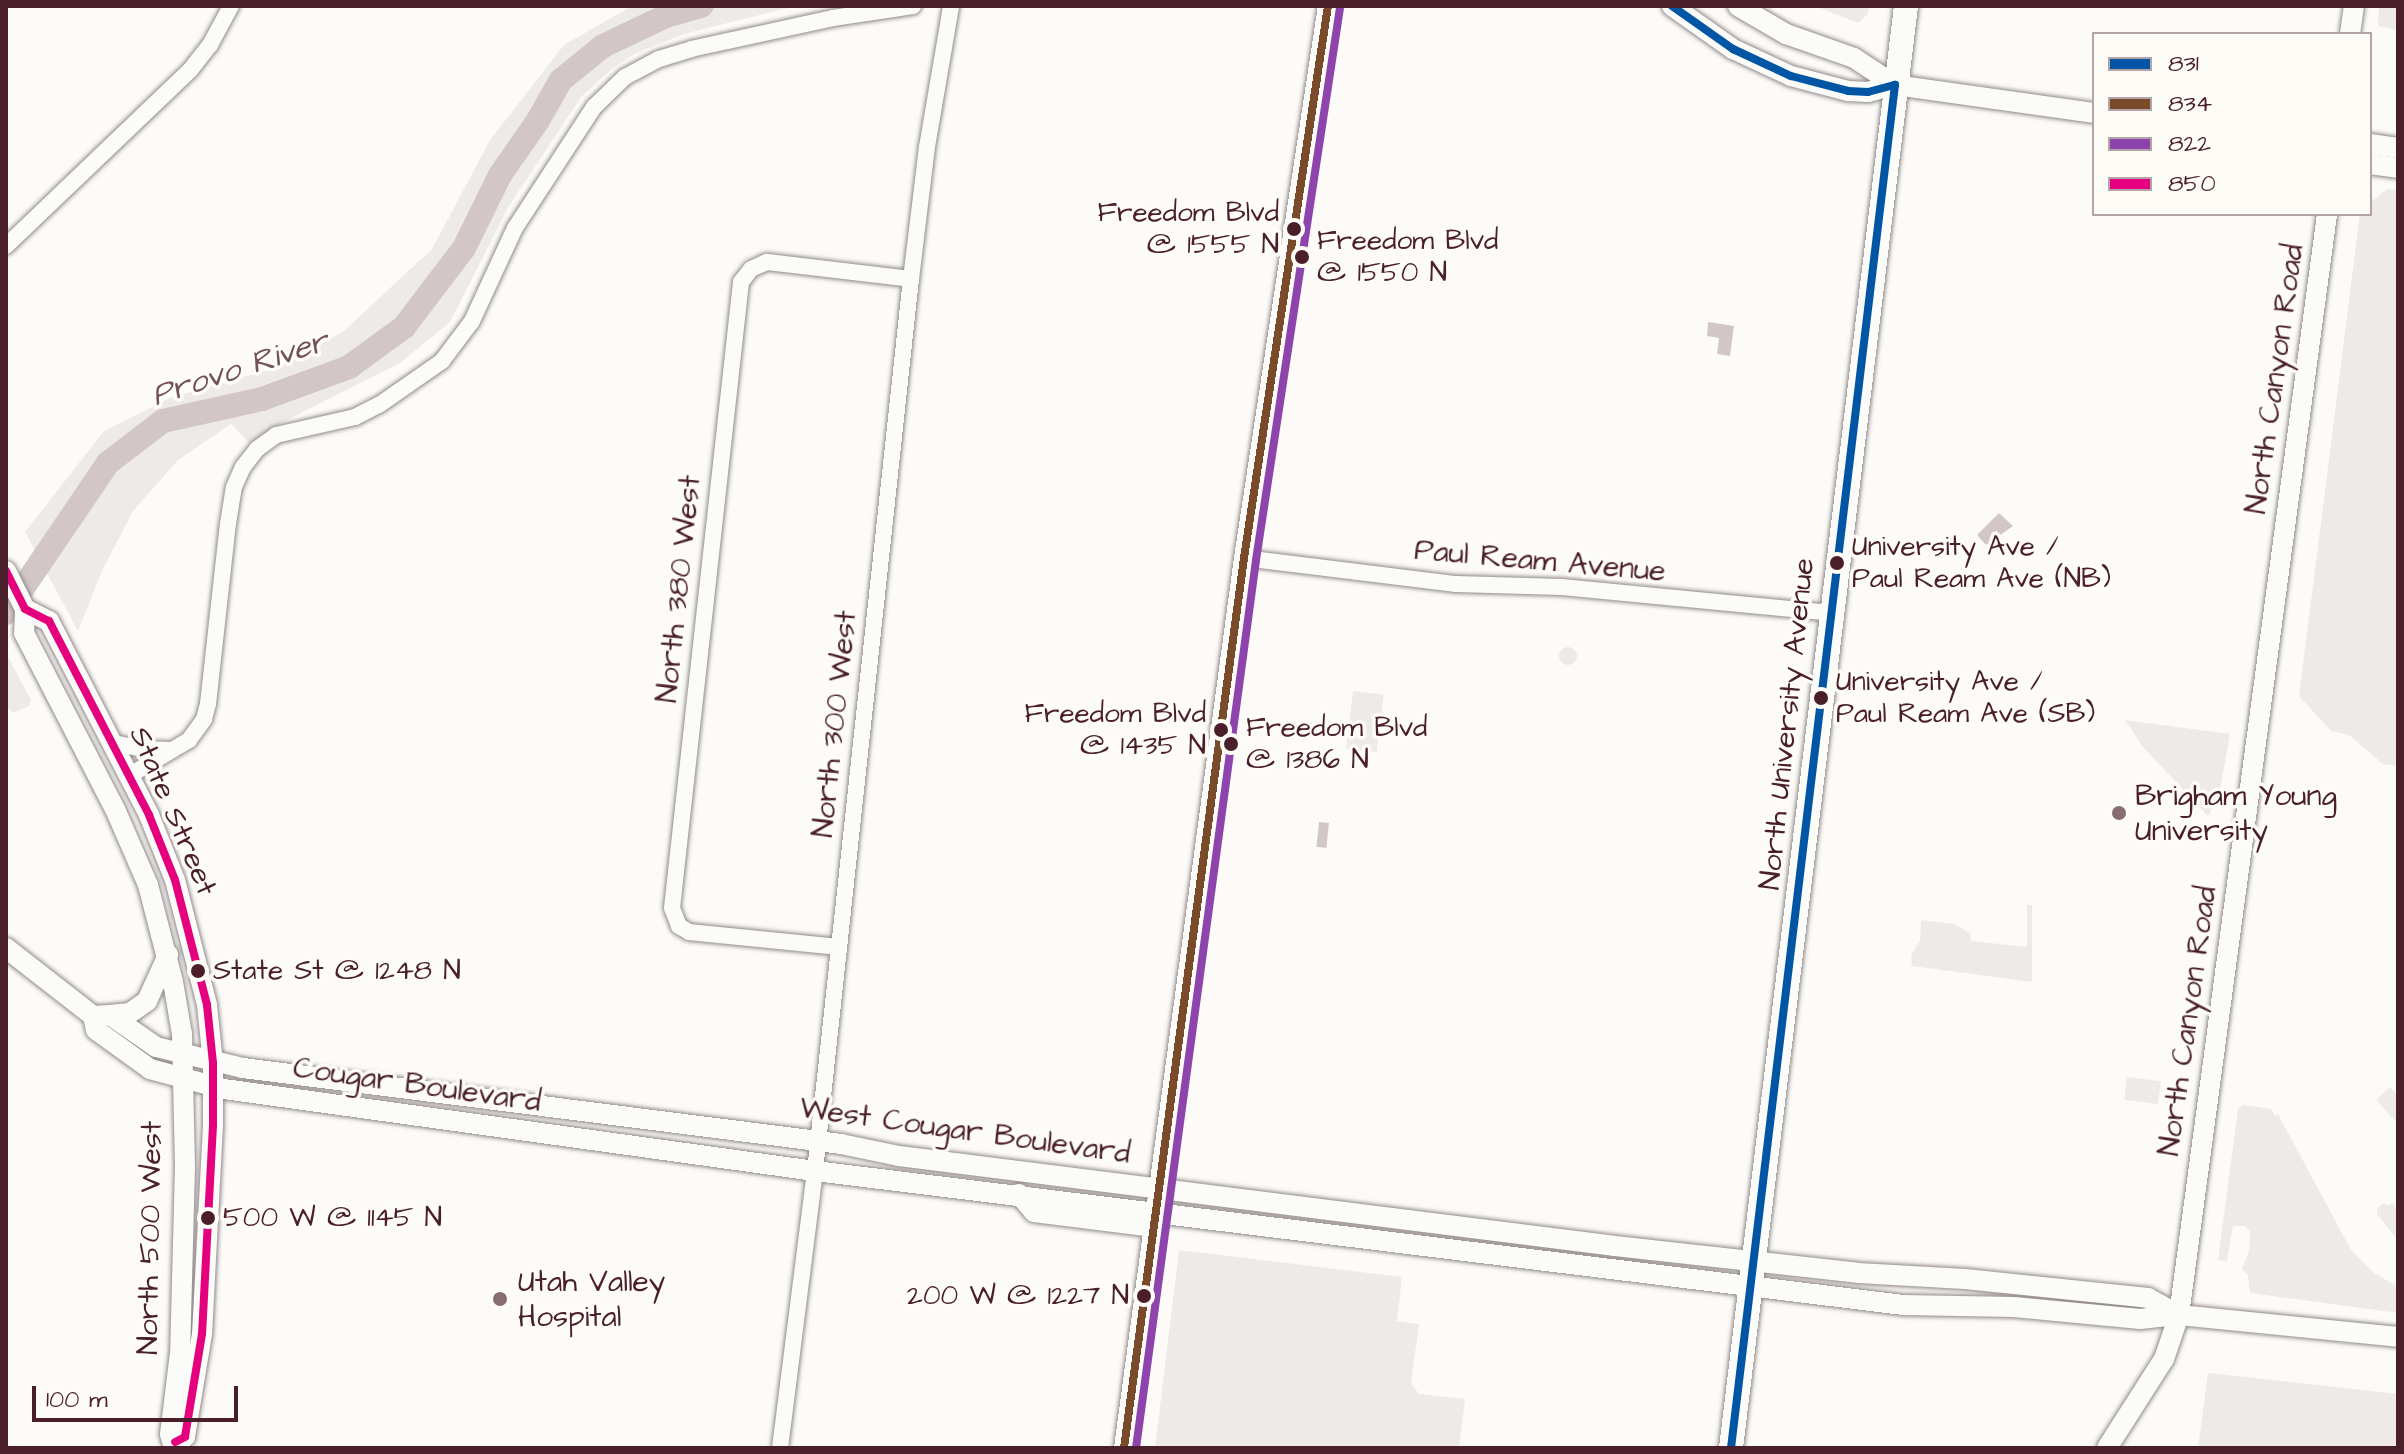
<!DOCTYPE html>
<style>
body{margin:0}
#map{position:relative;width:2404px;height:1454px;overflow:hidden;background:#fcfbf8;font-family:"Architects Daughter",sans-serif}
div>[style]{position:absolute}
[style*='--x']{left:calc(var(--x)*1px);top:calc(var(--y)*1px);width:calc(var(--w)*1px);rotate:calc(var(--a)*1deg)}
.green>*{inset:0;background:#eeeae8;transform-origin:0 0}
.round{border-radius:50%}
.water>*{inset:0;background:#d2c7c6;transform-origin:0 0}
.river>*{height:24px;margin:-12px;padding:0 12px;transform-origin:12px;border-radius:12px;background:#d2c7c6}
.roads{filter:drop-shadow(0 0 2px #928a8b) drop-shadow(0 0 2px #928a8b)}
.minor>*{height:16px;margin:-8px;padding:0 8px;transform-origin:8px;border-radius:8px;background:#fbfbf9}
.major>*{height:20px;margin:-10px;padding:0 10px;transform-origin:10px;border-radius:10px;background:#fbfbf9}
.highway>*{height:24px;margin:-12px;padding:0 12px;transform-origin:12px;border-radius:12px;background:#fbfbf9}
.bus-1>*{height:8px;margin:-4px;padding:0 4px;transform-origin:4px;border-radius:4px;background:#0055a4}
.bus-2>*{height:8px;margin:-4px;padding:0 4px;transform-origin:4px;border-radius:4px;background:#7a4b2a}
.bus-3>*{height:8px;margin:-4px;padding:0 4px;transform-origin:4px;border-radius:4px;background:#8e44ad}
.bus-4>*{height:8px;margin:-4px;padding:0 4px;transform-origin:4px;border-radius:4px;background:#e5007d}
.dots>*{width:22px;height:22px;translate:-50% -50%;box-sizing:border-box;border:4px solid #fdfcf7;border-radius:50%}
span{translate:-50% -50%;white-space:nowrap;text-align:center;line-height:1.15;-webkit-text-stroke:7px #fdfcf7;paint-order:stroke}
.bus-label{font-size:28px;color:#4a1f2b}
.right{translate:-100% -50%;text-align:right}
.left{translate:0 -50%;text-align:left}
.street-label{font-size:30px;color:#4a1f2b}
.poi-label{font-size:30px;color:#4a1f2b}
.water-label{font-size:32px;color:#73525a;font-style:italic}
.frame{position:absolute;inset:0;border:8px solid #4a1f2b;pointer-events:none}
.legend{position:absolute;left:2092px;top:32px;width:280px;height:184px;box-sizing:border-box;background:#fdfcf7;border:2px solid #b5a4a5;margin:0;padding:10px 14px;list-style:none;font-size:24px;color:#4a1f2b}
.legend li{display:flex;align-items:center;gap:16px;height:40px}
.legend b{width:40px;border:2px solid #b5a4a5}
.scale{position:absolute;left:32px;top:1386px;width:206px;height:36px;box-sizing:border-box;border:4px solid #4a1f2b;border-top:0;padding-left:10px;font-size:24px;line-height:28px;white-space:nowrap;color:#4a1f2b;-webkit-text-stroke:6px #fdfcf7;paint-order:stroke}
</style>
<div id="map">
<div class="green">
<i style="clip-path:polygon(632px 6px,796px 6px,684px 34px,636px 53px,613px 68px,582px 96px,509px 206px,450px 322px,400px 363px,281px 423px,251px 445px,231px 424px,178px 460px,133px 511px,102px 571px,78px 631px,25px 532px,104px 431px,170px 398px,282px 366px,344px 331px,432px 249px,490px 140px,564px 45px)"></i>
<i style="clip-path:polygon(1815px 6px,1869px 6px,1868px 14px,1858px 23px)"></i>
<i style="clip-path:polygon(2379px 6px,2398px 6px,2398px 30px,2378px 26px)"></i>
<i style="clip-path:polygon(2387px 189px,2398px 190px,2398px 766px,2383px 764px,2349px 735px,2331px 731px,2299px 696px,2360px 214px,2370px 214px,2370px 203px)"></i>
<i class="round" style="left:1559px;top:647px;width:18px;height:18px"></i>
<i style="clip-path:polygon(6px 653px,31px 700px,29px 706px,13px 713px,6px 706px)"></i>
<i style="left:1353px;top:691px;width:31px;height:58px;rotate:7deg"></i>
<i style="clip-path:polygon(2125px 720px,2230px 734px,2219px 796px,2208px 816px,2142px 746px)"></i>
<i style="clip-path:polygon(2027px 905px,2032px 905px,2032px 982px,1912px 966px,1911px 956px,1920px 940px,1921px 920px,1954px 924px,1970px 933px,1971px 941px,2027px 947px)"></i>
<i style="left:2127px;top:1077px;width:34px;height:23px;rotate:7deg"></i>
<i style="clip-path:polygon(2390px 1087px,2398px 1096px,2398px 1124px,2376px 1100px)"></i>
<i style="clip-path:polygon(2243px 1105px,2271px 1109px,2275px 1116px,2278px 1114px,2351px 1250px,2374px 1273px,2398px 1287px,2398px 1313px,2250px 1293px,2248px 1275px,2242px 1269px,2249px 1251px,2250px 1232px,2245px 1226px,2233px 1226px,2227px 1261px,2218px 1260px,2238px 1109px)"></i>
<i style="clip-path:polygon(2384px 1203px,2389px 1206px,2392px 1203px,2398px 1210px,2398px 1240px,2377px 1214px,2377px 1208px)"></i>
<i style="clip-path:polygon(1179px 1250px,1402px 1277px,1397px 1321px,1419px 1324px,1411px 1383px,1419px 1394px,1465px 1399px,1459px 1448px,1155px 1448px)"></i>
<i style="clip-path:polygon(2208px 1373px,2398px 1394px,2398px 1448px,2198px 1448px)"></i>
</div>
<div class="water">
<i style="clip-path:polygon(1708px 322px,1734px 326px,1730px 356px,1717px 354px,1719px 338px,1707px 336px)"></i>
<i style="clip-path:polygon(1999px 513px,2013px 526px,1986px 545px,1977px 535px)"></i>
<i style="left:1319px;top:822px;width:10px;height:25px;rotate:6deg"></i>
</div>
<div class="river">
<i style="--x:6;--y:613;--w:181;--a:-55.8"></i>
<i style="--x:108;--y:463;--w:69;--a:-37.4"></i>
<i style="--x:163;--y:421;--w:101;--a:-12.5"></i>
<i style="--x:262;--y:399;--w:93;--a:-20.2"></i>
<i style="--x:349;--y:367;--w:68;--a:-36"></i>
<i style="--x:404;--y:327;--w:99;--a:-52.8"></i>
<i style="--x:464;--y:248;--w:81;--a:-63.7"></i>
<i style="--x:500;--y:175;--w:65;--a:-55.1"></i>
<i style="--x:537;--y:122;--w:48;--a:-60.3"></i>
<i style="--x:561;--y:80;--w:54;--a:-39"></i>
<i style="--x:603;--y:46;--w:70;--a:-25.5"></i>
<i style="--x:666;--y:16;--w:37;--a:-16"></i>
</div>
<div class="roads">
<div class="minor">
<i style="--x:6;--y:246;--w:256;--a:-43.7"></i>
<i style="--x:191;--y:69;--w:31;--a:-52"></i>
<i style="--x:210;--y:45;--w:44;--a:-61.7"></i>
<i style="--x:1244;--y:558;--w:214;--a:7"></i>
<i style="--x:1456;--y:584;--w:106;--a:1.6"></i>
<i style="--x:1562;--y:587;--w:270;--a:5.5"></i>
<i style="--x:114;--y:743;--w:29;--a:12"></i>
<i style="--x:142;--y:749;--w:28;--a:2"></i>
<i style="--x:130;--y:775;--w:69;--a:-30.7"></i>
<i style="--x:189;--y:740;--w:26;--a:-54"></i>
<i style="--x:204;--y:719;--w:16;--a:-75"></i>
<i style="--x:208;--y:704;--w:181;--a:-83.7"></i>
<i style="--x:228;--y:524;--w:37;--a:-81"></i>
<i style="--x:234;--y:487;--w:22;--a:-66"></i>
<i style="--x:243;--y:467;--w:23;--a:-52"></i>
<i style="--x:257;--y:449;--w:24;--a:-36"></i>
<i style="--x:276;--y:435;--w:81;--a:-12.8"></i>
<i style="--x:355;--y:417;--w:27;--a:-27"></i>
<i style="--x:379;--y:405;--w:77;--a:-34.9"></i>
<i style="--x:442;--y:361;--w:50;--a:-53.1"></i>
<i style="--x:472;--y:321;--w:102;--a:-65.2"></i>
<i style="--x:515;--y:228;--w:145;--a:-56.9"></i>
<i style="--x:594;--y:107;--w:43;--a:-44.1"></i>
<i style="--x:625;--y:77;--w:38;--a:-28"></i>
<i style="--x:659;--y:59;--w:34;--a:-17"></i>
<i style="--x:691;--y:49;--w:145;--a:-12.3"></i>
<i style="--x:833;--y:18;--w:81;--a:-8.5"></i>
<i style="--x:839;--y:947;--w:151;--a:-174.3"></i>
<i style="--x:689;--y:932;--w:12;--a:-149"></i>
<i style="--x:679;--y:926;--w:19;--a:-111"></i>
<i style="--x:672;--y:908;--w:630;--a:-83.71"></i>
<i style="--x:741;--y:282;--w:16;--a:-52"></i>
<i style="--x:751;--y:269;--w:17;--a:-24"></i>
<i style="--x:767;--y:262;--w:145;--a:6.7"></i>
<i style="--x:780;--y:1448;--w:279;--a:-82.8"></i>
<i style="--x:815;--y:1171;--w:897;--a:-83.86"></i>
<i style="--x:911;--y:279;--w:133;--a:-83.1"></i>
<i style="--x:927;--y:147;--w:143;--a:-80.3"></i>
</div>
<div class="major">
<i style="--x:1672;--y:6;--w:75;--a:35.2"></i>
<i style="--x:1733;--y:49;--w:64;--a:25"></i>
<i style="--x:1791;--y:76;--w:59;--a:14.7"></i>
<i style="--x:1848;--y:91;--w:20;--a:3"></i>
<i style="--x:1868;--y:92;--w:28;--a:-15"></i>
<i style="--x:1738;--y:6;--w:56;--a:30.3"></i>
<i style="--x:1786;--y:34;--w:72;--a:19.4"></i>
<i style="--x:1854;--y:58;--w:49;--a:33.4"></i>
<i style="--x:1895;--y:85;--w:201;--a:8"></i>
<i style="--x:2350;--y:34;--w:28;--a:-82"></i>
<i style="--x:2370;--y:144;--w:28;--a:8"></i>
<i style="--x:2370;--y:164;--w:28;--a:8"></i>
<i style="--x:6;--y:571;--w:42;--a:63.4"></i>
<i style="--x:25;--y:609;--w:24;--a:92"></i>
<i style="--x:24;--y:633;--w:198;--a:62.7"></i>
<i style="--x:115;--y:809;--w:83;--a:66.5"></i>
<i style="--x:148;--y:885;--w:100;--a:75.5"></i>
<i style="--x:173;--y:982;--w:53;--a:80.2"></i>
<i style="--x:182;--y:1034;--w:132;--a:88.7"></i>
<i style="--x:185;--y:1166;--w:187;--a:91.5"></i>
<i style="--x:180;--y:1353;--w:82;--a:97"></i>
<i style="--x:170;--y:1434;--w:15;--a:74"></i>
<i style="--x:25;--y:609;--w:27;--a:27"></i>
<i style="--x:49;--y:621;--w:218;--a:62.7"></i>
<i style="--x:149;--y:815;--w:70;--a:68.2"></i>
<i style="--x:175;--y:880;--w:129;--a:75.6"></i>
<i style="--x:207;--y:1005;--w:58;--a:84.1"></i>
<i style="--x:213;--y:1063;--w:62;--a:90"></i>
<i style="--x:213;--y:1125;--w:209;--a:93"></i>
<i style="--x:202;--y:1334;--w:104;--a:99.4"></i>
<i style="--x:185;--y:1437;--w:11;--a:153"></i>
<i style="--x:6;--y:948;--w:110;--a:38"></i>
<i style="--x:93;--y:1016;--w:14;--a:78"></i>
<i style="--x:96;--y:1030;--w:67;--a:35.8"></i>
<i style="--x:150;--y:1069;--w:77;--a:15.1"></i>
<i style="--x:224;--y:1089;--w:597;--a:7.9"></i>
<i style="--x:815;--y:1171;--w:1096;--a:7.02"></i>
<i style="--x:1903;--y:1305;--w:111;--a:1"></i>
<i style="--x:2014;--y:1307;--w:127;--a:5.4"></i>
<i style="--x:2140;--y:1319;--w:39;--a:-6"></i>
<i style="--x:2179;--y:1315;--w:220;--a:5.7"></i>
<i style="--x:110;--y:1015;--w:20;--a:-6"></i>
<i style="--x:130;--y:1013;--w:21;--a:-35"></i>
<i style="--x:147;--y:1001;--w:51;--a:-65.5"></i>
<i style="--x:93;--y:1016;--w:17;--a:-3"></i>
<i style="--x:110;--y:1015;--w:56;--a:34.8"></i>
<i style="--x:156;--y:1047;--w:89;--a:13.6"></i>
<i style="--x:243;--y:1068;--w:603;--a:7.24"></i>
<i style="--x:841;--y:1144;--w:59;--a:11.7"></i>
<i style="--x:899;--y:1156;--w:722;--a:7.16"></i>
<i style="--x:1615;--y:1246;--w:244;--a:6.3"></i>
<i style="--x:1858;--y:1273;--w:107;--a:3.2"></i>
<i style="--x:1965;--y:1279;--w:184;--a:5.9"></i>
<i style="--x:2148;--y:1298;--w:35;--a:29"></i>
<i style="--x:1019;--y:1194;--w:23;--a:50"></i>
<i style="--x:1034;--y:1212;--w:119;--a:7.2"></i>
<i style="--x:1124;--y:1448;--w:898;--a:-82.32"></i>
<i style="--x:1244;--y:558;--w:558;--a:-81.35"></i>
<i style="--x:2107;--y:1448;--w:106;--a:-57.4"></i>
<i style="--x:2164;--y:1359;--w:46;--a:-71.2"></i>
<i style="--x:2179;--y:1315;--w:1111;--a:-82.34"></i>
</div>
<div class="highway">
<i style="--x:1731;--y:1448;--w:1453;--a:-83.08"></i>
</div>
</div>
<div class="bus-1">
<i style="--x:1672;--y:6;--w:75;--a:35.2"></i>
<i style="--x:1733;--y:49;--w:64;--a:25"></i>
<i style="--x:1791;--y:76;--w:59;--a:14.7"></i>
<i style="--x:1848;--y:91;--w:20;--a:3"></i>
<i style="--x:1868;--y:92;--w:28;--a:-15"></i>
<i style="--x:1731;--y:1448;--w:1373;--a:-83.14"></i>
</div>
<div class="bus-2">
<i style="--x:1124;--y:1448;--w:898;--a:-82.32"></i>
<i style="--x:1244;--y:558;--w:558;--a:-81.35"></i>
</div>
<div class="bus-3">
<i style="--x:1136;--y:1448;--w:896;--a:-82.3"></i>
<i style="--x:1256;--y:560;--w:558;--a:-81.35"></i>
</div>
<div class="bus-4">
<i style="--x:6;--y:571;--w:42;--a:63.4"></i>
<i style="--x:25;--y:609;--w:27;--a:27"></i>
<i style="--x:49;--y:621;--w:218;--a:62.7"></i>
<i style="--x:149;--y:815;--w:70;--a:68.2"></i>
<i style="--x:175;--y:880;--w:129;--a:75.6"></i>
<i style="--x:207;--y:1005;--w:58;--a:84.1"></i>
<i style="--x:213;--y:1063;--w:62;--a:90"></i>
<i style="--x:213;--y:1125;--w:209;--a:93"></i>
<i style="--x:202;--y:1334;--w:104;--a:99.4"></i>
<i style="--x:185;--y:1437;--w:11;--a:153"></i>
</div>
<div class="dots">
<i style="left:1294px;top:229px;background:#4a1f2b"></i>
<i style="left:1302px;top:257px;background:#4a1f2b"></i>
<i style="left:1837px;top:563px;background:#4a1f2b"></i>
<i style="left:1821px;top:698px;background:#4a1f2b"></i>
<i style="left:1221px;top:730px;background:#4a1f2b"></i>
<i style="left:1231px;top:744px;background:#4a1f2b"></i>
<i style="left:2119px;top:813px;background:#886c73"></i>
<i style="left:198px;top:971px;background:#4a1f2b"></i>
<i style="left:208px;top:1218px;background:#4a1f2b"></i>
<i style="left:1144px;top:1296px;background:#4a1f2b"></i>
<i style="left:500px;top:1299px;background:#886c73"></i>
</div>
<div class="bus-label">
<span class="right" style="left:1279px;top:229px">Freedom Blvd<br>@ 1555 N</span>
<span class="left" style="left:1317px;top:257px">Freedom Blvd<br>@ 1550 N</span>
<span class="left" style="left:1852px;top:563px">University Ave /<br>Paul Ream Ave (NB)</span>
<span class="left" style="left:1836px;top:698px">University Ave /<br>Paul Ream Ave (SB)</span>
<span class="right" style="left:1206px;top:730px">Freedom Blvd<br>@ 1435 N</span>
<span class="left" style="left:1246px;top:744px">Freedom Blvd<br>@ 1386 N</span>
<span class="left" style="left:213px;top:971px">State St @ 1248 N</span>
<span class="left" style="left:223px;top:1218px">500 W @ 1145 N</span>
<span class="right" style="left:1129px;top:1296px">200 W @ 1227 N</span>
</div>
<div class="street-label">
<span style="left:2275px;top:379px;rotate:-82deg">North Canyon Road</span>
<span style="left:1540px;top:561px;rotate:5deg">Paul Ream Avenue</span>
<span style="left:679px;top:589px;rotate:-84deg">North 380 West</span>
<span style="left:835px;top:724px;rotate:-84deg">North 300 West</span>
<span style="left:1787px;top:724px;rotate:-84deg">North University Avenue</span>
<span style="left:173px;top:811px;rotate:67deg">State Street</span>
<span style="left:2188px;top:1021px;rotate:-82deg">North Canyon Road</span>
<span style="left:417px;top:1085px;rotate:8deg">Cougar Boulevard</span>
<span style="left:965px;top:1131px;rotate:8deg">West Cougar Boulevard</span>
<span style="left:150px;top:1238px;rotate:-89deg">North 500 West</span>
</div>
<div class="poi-label">
<span class="left" style="left:2135px;top:813px">Brigham Young<br>University</span>
<span class="left" style="left:518px;top:1299px">Utah Valley<br>Hospital</span>
</div>
<div class="water-label">
<span style="left:240px;top:369px;rotate:-18deg">Provo River</span>
</div>
<div class="frame"></div>
<ul class="legend">
<li><b style="height:10px;background:#0055a4"></b>831</li>
<li><b style="height:10px;background:#7a4b2a"></b>834</li>
<li><b style="height:10px;background:#8e44ad"></b>822</li>
<li><b style="height:10px;background:#e5007d"></b>850</li>
</ul>
<div class="scale">100 m</div>
</div>
